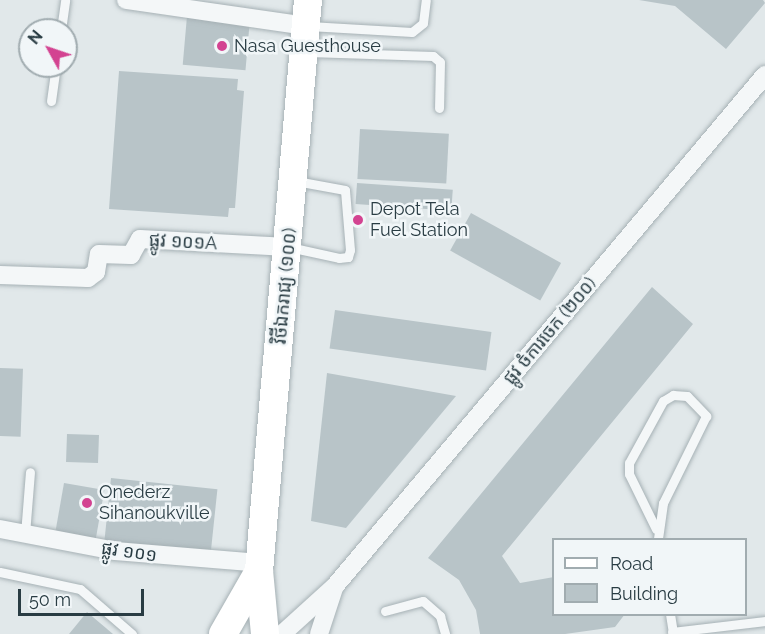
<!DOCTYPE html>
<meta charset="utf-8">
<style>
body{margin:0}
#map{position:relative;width:765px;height:634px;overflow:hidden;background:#e1e8ea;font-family:Raleway,"Noto Sans Khmer",sans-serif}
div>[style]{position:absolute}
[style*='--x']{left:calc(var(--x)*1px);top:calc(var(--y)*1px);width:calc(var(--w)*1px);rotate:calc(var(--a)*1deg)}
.building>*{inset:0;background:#b8c4c8;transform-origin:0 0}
.roads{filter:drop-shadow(0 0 2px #a6b1b5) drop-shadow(0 0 2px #a6b1b5)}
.service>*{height:9px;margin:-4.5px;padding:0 4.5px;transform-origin:4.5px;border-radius:4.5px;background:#f4f7f8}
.minor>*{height:18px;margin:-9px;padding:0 9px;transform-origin:9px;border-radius:9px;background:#f4f7f8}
.primary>*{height:28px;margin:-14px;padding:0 14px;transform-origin:14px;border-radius:14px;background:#fff}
.dots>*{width:16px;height:16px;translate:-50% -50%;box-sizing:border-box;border:3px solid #f1f6f8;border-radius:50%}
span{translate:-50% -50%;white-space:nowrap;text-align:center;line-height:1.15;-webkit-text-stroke:5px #f1f6f8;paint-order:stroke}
.poi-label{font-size:18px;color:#293c43}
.left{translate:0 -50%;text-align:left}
.street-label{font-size:18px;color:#293c43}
.legend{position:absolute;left:552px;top:538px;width:195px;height:78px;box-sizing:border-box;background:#f1f6f8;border:2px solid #a1acb0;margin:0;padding:8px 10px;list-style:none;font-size:18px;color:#293c43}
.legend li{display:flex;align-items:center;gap:12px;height:30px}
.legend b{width:30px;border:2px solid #a1acb0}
.north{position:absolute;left:18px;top:18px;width:60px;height:60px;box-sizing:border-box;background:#f1f6f8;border:2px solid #a1acb0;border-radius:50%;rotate:310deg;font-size:16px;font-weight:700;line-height:24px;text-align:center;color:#293c43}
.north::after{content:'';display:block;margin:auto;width:21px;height:27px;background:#d34391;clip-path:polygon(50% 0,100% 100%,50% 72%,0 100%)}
.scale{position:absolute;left:18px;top:589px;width:126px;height:27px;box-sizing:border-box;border:3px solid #293c43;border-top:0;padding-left:8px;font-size:18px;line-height:21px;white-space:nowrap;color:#293c43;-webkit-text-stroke:4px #f1f6f8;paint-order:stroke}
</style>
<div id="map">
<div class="building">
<i style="clip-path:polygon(639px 0,763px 0,765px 3px,726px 49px,675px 6px)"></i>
<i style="left:187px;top:16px;width:63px;height:49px;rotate:5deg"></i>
<i style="clip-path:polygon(119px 71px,238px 79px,237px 90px,244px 91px,235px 208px,229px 208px,228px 217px,109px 209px)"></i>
<i style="left:360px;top:129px;width:89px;height:50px;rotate:3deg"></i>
<i style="left:357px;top:183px;width:96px;height:21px;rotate:4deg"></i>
<i style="left:471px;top:213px;width:103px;height:43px;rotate:29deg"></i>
<i style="clip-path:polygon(652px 287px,693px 324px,502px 556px,520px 583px,554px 577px,554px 614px,625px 614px,615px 627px,565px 634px,480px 634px,476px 610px,459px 580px,428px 558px)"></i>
<i style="left:335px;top:310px;width:158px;height:39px;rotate:8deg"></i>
<i style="left:0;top:368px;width:23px;height:68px;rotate:2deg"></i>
<i style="clip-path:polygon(327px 373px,456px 396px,346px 528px,311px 521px)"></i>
<i style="left:67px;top:434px;width:32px;height:28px;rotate:2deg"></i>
<i style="left:111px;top:478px;width:107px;height:66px;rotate:6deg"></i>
<i style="left:64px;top:483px;width:41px;height:50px;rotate:10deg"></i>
<i style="clip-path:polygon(87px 612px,113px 634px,69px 634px)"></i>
</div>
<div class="roads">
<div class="service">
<i style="--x:309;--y:26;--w:103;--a:3.3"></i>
<i style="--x:412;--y:32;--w:14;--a:-39"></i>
<i style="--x:423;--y:23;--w:23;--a:-83"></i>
<i style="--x:61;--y:30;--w:30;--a:-82"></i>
<i style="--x:308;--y:52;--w:125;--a:1.8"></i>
<i style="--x:433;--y:56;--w:9;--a:41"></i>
<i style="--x:440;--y:62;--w:46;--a:91.2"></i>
<i style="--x:51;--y:101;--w:35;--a:-82"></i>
<i style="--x:289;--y:247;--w:51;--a:12.4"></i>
<i style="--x:339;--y:258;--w:9;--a:-6"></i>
<i style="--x:348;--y:257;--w:7;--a:-74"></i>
<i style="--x:350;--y:250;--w:60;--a:-94.8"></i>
<i style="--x:345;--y:190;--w:50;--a:-169.6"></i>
<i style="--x:656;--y:529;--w:61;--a:-116.1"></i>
<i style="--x:629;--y:474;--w:11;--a:-90"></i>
<i style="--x:629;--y:463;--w:71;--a:-61.3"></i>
<i style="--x:663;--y:401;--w:12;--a:-31"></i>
<i style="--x:673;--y:395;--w:14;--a:4"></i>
<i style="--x:687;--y:396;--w:28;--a:46"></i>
<i style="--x:706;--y:416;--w:97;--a:116.3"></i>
<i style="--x:663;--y:503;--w:37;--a:98"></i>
<i style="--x:25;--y:534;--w:62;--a:-85.4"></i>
<i style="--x:0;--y:572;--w:82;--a:12"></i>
<i style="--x:80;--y:589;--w:69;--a:40.9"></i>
<i style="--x:385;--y:611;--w:39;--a:-15"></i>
<i style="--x:423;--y:601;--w:23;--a:41"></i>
<i style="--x:440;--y:616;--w:19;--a:74"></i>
<i style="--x:670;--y:614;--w:20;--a:81"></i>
<i style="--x:672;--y:632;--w:94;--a:-6.7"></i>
</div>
<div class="minor">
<i style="--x:126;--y:0;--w:182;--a:8.2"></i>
<i style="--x:0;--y:275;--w:88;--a:2"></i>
<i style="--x:88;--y:278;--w:10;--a:-37"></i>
<i style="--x:96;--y:272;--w:18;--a:-81"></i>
<i style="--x:99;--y:254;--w:32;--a:2"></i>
<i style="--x:131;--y:255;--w:18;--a:-61"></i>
<i style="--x:140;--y:239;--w:148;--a:3.1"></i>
<i style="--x:0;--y:529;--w:117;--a:10.8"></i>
<i style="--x:115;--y:551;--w:145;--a:4.7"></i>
<i style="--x:282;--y:634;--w:72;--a:-42.2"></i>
<i style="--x:335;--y:586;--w:668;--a:-49.92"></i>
<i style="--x:319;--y:634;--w:48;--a:-71.9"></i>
</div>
<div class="primary">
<i style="--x:223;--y:634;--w:73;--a:-60.3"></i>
<i style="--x:265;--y:634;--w:63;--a:-95.4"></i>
<i style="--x:259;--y:571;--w:573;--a:-85.1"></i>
</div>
</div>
<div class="dots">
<i style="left:222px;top:46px;background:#d34391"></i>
<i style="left:358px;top:220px;background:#d34391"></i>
<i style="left:87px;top:503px;background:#d34391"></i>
</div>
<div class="poi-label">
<span class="left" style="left:234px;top:46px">Nasa Guesthouse</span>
<span class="left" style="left:370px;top:220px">Depot Tela<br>Fuel Station</span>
<span class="left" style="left:99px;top:503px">Onederz<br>Sihanoukville</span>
</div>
<div class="street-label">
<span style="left:183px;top:242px;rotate:3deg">ផ្លូវ ១០១A</span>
<span style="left:285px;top:286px;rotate:-85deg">វិថីឯករាជ្យ (១០០)</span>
<span style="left:550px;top:331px;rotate:-50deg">ផ្លូវ ចំការចេក (២០០)</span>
<span style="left:129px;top:552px;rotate:8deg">ផ្លូវ ១០១</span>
</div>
<ul class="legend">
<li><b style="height:8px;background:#fff"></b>Road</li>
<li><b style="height:16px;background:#b8c4c8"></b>Building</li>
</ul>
<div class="north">N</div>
<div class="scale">50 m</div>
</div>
